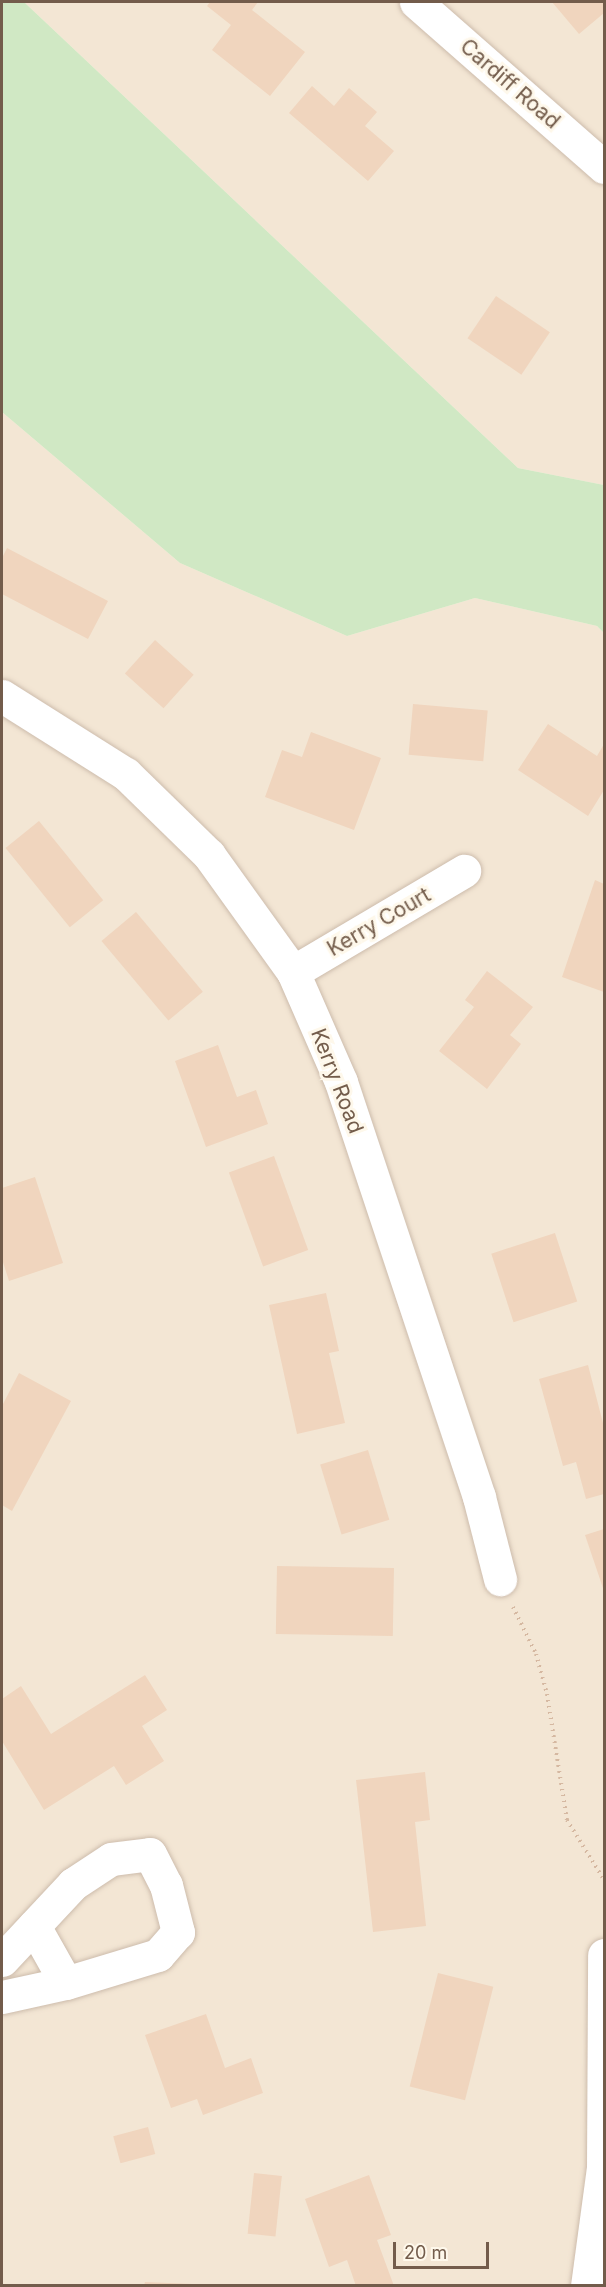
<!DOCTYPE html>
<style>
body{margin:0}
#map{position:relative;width:606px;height:2287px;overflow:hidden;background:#fbf4e5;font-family:Inter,sans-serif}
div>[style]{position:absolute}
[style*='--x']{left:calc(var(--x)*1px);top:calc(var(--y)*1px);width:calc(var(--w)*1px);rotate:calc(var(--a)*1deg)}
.residential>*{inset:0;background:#f3e6d4}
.green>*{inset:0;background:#d0e8c4}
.building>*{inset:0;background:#f0d5be;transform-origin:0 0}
.path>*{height:4px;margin-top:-2px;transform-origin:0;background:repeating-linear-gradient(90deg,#d5b8a1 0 1.5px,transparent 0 6px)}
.roads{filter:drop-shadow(0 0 2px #cdbcac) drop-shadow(0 0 2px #cdbcac)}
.minor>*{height:33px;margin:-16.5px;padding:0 16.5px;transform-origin:16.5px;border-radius:16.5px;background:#fff}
span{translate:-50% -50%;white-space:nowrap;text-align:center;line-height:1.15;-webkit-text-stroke:6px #fef8eb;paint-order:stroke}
.street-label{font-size:21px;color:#735c4b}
.frame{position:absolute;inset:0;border:3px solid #735c4b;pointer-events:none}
.scale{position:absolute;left:393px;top:2242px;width:96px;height:27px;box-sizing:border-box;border:3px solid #735c4b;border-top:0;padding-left:8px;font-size:18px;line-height:21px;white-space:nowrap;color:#735c4b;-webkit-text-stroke:4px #fef8eb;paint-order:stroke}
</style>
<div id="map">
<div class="residential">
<i style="clip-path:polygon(24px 2px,604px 2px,604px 485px,518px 468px)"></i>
<i style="clip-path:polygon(2px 412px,180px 563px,347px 636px,475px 598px,597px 626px,604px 633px,604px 2285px,2px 2285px)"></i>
</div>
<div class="green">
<i style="clip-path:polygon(2px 2px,24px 2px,518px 468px,604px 485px,604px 633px,597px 626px,475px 598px,347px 636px,180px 563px,2px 412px)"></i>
</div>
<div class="building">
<i style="clip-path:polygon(210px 2px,258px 2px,252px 10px,305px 52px,270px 96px,212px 50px,231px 25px,207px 6px)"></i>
<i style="clip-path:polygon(552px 2px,604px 2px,604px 13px,579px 34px)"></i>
<i style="clip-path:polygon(312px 86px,334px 106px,349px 88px,377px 112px,365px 126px,394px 151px,368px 181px,289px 113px)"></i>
<i style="left:496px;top:296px;width:65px;height:51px;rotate:34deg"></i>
<i style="clip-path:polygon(7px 548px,108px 601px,88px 639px,2px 594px,2px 558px)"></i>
<i style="left:155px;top:640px;width:52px;height:45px;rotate:42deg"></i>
<i style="left:413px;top:704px;width:75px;height:51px;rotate:5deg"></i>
<i style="clip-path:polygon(548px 724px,597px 756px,604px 744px,604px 790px,588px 816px,518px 770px)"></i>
<i style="clip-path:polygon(311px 732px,381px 758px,354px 830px,265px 797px,282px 750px,302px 757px)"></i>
<i style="left:39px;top:821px;width:102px;height:43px;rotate:51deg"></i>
<i style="clip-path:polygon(595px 880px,604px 884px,604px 992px,562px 977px)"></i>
<i style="left:136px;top:912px;width:104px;height:45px;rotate:50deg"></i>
<i style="clip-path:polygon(487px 971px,533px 1007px,510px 1035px,521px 1044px,487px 1089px,439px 1051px,474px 1007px,465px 1000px)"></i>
<i style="clip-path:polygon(218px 1045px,237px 1097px,256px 1090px,268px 1124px,206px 1147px,175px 1061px)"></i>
<i style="left:274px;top:1156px;width:100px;height:48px;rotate:70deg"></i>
<i style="clip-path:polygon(35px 1177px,63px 1263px,9px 1281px,2px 1259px,2px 1188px)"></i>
<i style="left:555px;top:1233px;width:72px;height:67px;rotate:72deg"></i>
<i style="clip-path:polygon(326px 1293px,339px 1351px,329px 1353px,345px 1423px,297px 1434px,269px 1305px)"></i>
<i style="clip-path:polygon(588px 1365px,604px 1427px,604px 1494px,586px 1499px,576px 1462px,563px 1466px,539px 1379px)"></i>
<i style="clip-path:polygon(19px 1373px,71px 1401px,12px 1511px,2px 1505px,2px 1406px)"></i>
<i style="left:368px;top:1450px;width:73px;height:50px;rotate:73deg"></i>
<i style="clip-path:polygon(604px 1529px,604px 1591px,585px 1535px)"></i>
<i style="left:277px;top:1566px;width:117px;height:68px;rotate:1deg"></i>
<i style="clip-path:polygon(145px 1675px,167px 1710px,142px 1726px,164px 1761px,126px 1785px,114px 1766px,44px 1810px,2px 1741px,2px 1699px,21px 1686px,51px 1734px)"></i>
<i style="clip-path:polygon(425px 1772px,430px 1820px,415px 1822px,426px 1926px,373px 1932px,356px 1780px)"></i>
<i style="left:438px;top:1973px;width:57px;height:117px;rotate:14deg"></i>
<i style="clip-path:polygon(206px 2014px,225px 2068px,251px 2058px,263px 2093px,203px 2115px,197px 2099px,171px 2108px,145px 2035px)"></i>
<i style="left:148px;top:2127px;width:28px;height:36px;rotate:75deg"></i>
<i style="left:254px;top:2173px;width:28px;height:61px;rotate:6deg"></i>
<i style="clip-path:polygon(369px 2175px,391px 2235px,377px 2240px,394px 2286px,356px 2286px,347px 2260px,329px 2267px,305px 2199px)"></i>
<i style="clip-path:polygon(145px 2282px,192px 2284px,192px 2286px,144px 2286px)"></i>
</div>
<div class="path">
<i style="--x:513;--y:1607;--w:52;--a:63.9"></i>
<i style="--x:536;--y:1654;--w:41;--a:74.6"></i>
<i style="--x:547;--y:1694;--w:128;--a:81"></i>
<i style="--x:567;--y:1820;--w:70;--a:58.3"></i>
</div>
<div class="roads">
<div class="minor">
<i style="--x:416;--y:2;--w:250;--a:41.3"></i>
<i style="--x:2;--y:696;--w:146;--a:32.2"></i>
<i style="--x:126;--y:774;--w:116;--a:44.3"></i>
<i style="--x:209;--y:855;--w:144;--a:54.3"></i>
<i style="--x:293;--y:972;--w:120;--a:66.4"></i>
<i style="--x:341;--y:1082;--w:437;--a:71.6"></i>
<i style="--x:479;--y:1497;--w:85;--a:75.6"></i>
<i style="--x:293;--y:972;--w:199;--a:-30.6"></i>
<i style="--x:34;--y:1926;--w:65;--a:60.7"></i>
<i style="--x:2;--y:1960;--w:104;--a:-46.9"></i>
<i style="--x:73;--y:1884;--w:45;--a:-33.3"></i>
<i style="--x:111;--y:1859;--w:39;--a:-7"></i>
<i style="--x:150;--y:1854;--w:35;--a:63"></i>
<i style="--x:166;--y:1885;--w:49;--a:75.7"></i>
<i style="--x:178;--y:1932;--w:30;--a:131"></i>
<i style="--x:158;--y:1955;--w:96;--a:163.1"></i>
<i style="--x:66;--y:1983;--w:66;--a:167.7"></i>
<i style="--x:587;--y:2286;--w:119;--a:-82.3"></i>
<i style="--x:603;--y:2168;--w:213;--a:-89.7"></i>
</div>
</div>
<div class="street-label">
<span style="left:510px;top:84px;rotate:41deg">Cardiff Road</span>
<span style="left:379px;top:922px;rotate:-30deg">Kerry Court</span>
<span style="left:337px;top:1081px;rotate:69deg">Kerry Road</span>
</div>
<div class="frame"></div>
<div class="scale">20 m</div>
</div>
